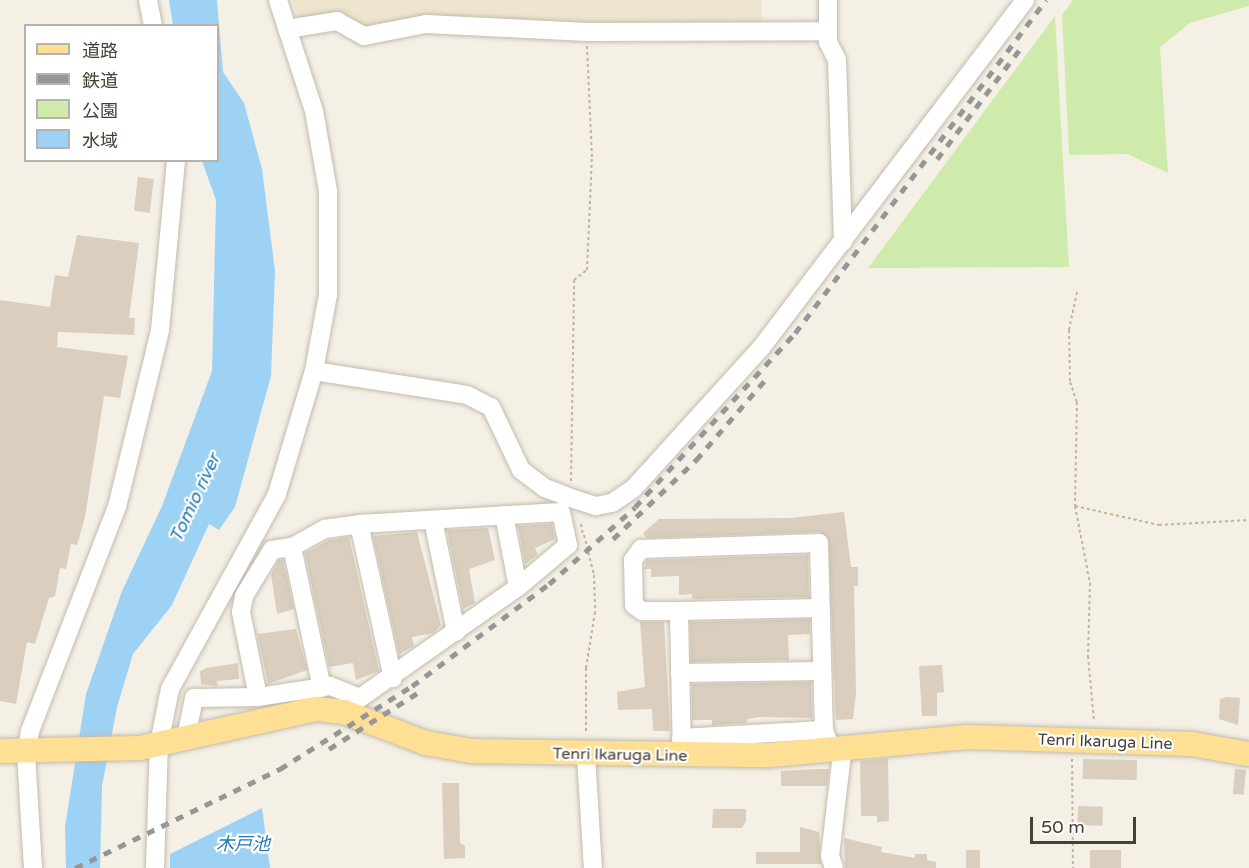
<!DOCTYPE html>
<meta charset="utf-8">
<style>
body{margin:0}
#map{position:relative;width:1249px;height:868px;overflow:hidden;background:#f4f0e6;font-family:"Varela Round","Noto Sans JP",sans-serif}
div>[style]{position:absolute}
[style*='--x']{left:calc(var(--x)*1px);top:calc(var(--y)*1px);width:calc(var(--w)*1px);rotate:calc(var(--a)*1deg)}
.education>*{inset:0;background:#eee5cf}
.green>*{inset:0;background:#cfebac}
.water>*{inset:0;background:#9ed2f5}
.building>*{inset:0;background:#dacebe;transform-origin:0 0}
.path>*{height:2px;margin-top:-1px;transform-origin:0;background:repeating-linear-gradient(90deg,#c3b398 0 3px,transparent 0 6px)}
.roads{filter:drop-shadow(0 0 2px #c3bbab) drop-shadow(0 0 2px #c3bbab)}
.minor>*{height:18px;margin:-9px;padding:0 9px;transform-origin:9px;border-radius:9px;background:#fff}
.major>*{height:24px;margin:-12px;padding:0 12px;transform-origin:12px;border-radius:12px;background:#ffdf94}
.rail>*{height:4.5px;margin-top:-2.25px;transform-origin:0;background:repeating-linear-gradient(90deg,#969696 0 8px,transparent 0 16px)}
span{translate:-50% -50%;white-space:nowrap;text-align:center;line-height:1.15;-webkit-text-stroke:4.5px #fff;paint-order:stroke}
.street-label{font-size:16px;color:#474035}
.water-label{font-size:18px;color:#2579b2;font-style:italic}
.legend{position:absolute;left:24px;top:24px;width:195px;height:138px;box-sizing:border-box;background:#fff;border:2px solid #b5b3ae;margin:0;padding:8px 10px;list-style:none;font-size:18px;color:#474035}
.legend li{display:flex;align-items:center;gap:12px;height:30px}
.legend b{width:30px;border:2px solid #b5b3ae}
.scale{position:absolute;left:1030px;top:817px;width:106px;height:27px;box-sizing:border-box;border:3px solid #474035;border-top:0;padding-left:8px;font-size:18px;line-height:21px;white-space:nowrap;color:#474035;-webkit-text-stroke:4px #fff;paint-order:stroke}
</style>
<div id="map">
<div class="education">
<i style="clip-path:polygon(293px 0,762px 0,762px 24px,365px 30px,299px 21px)"></i>
</div>
<div class="green">
<i style="clip-path:polygon(1073px 0,1249px 0,1249px 6px,1190px 23px,1160px 47px,1168px 173px,1127px 154px,1069px 155px,1062px 15px)"></i>
<i style="clip-path:polygon(1055px 16px,1069px 267px,868px 268px)"></i>
</div>
<div class="water">
<i style="clip-path:polygon(169px 0,217px 0,223px 72px,244px 103px,262px 169px,275px 271px,271px 376px,235px 507px,219px 530px,209px 524px,172px 605px,133px 654px,117px 707px,102px 786px,100px 868px,66px 868px,65px 827px,86px 694px,122px 591px,162px 506px,212px 371px,216px 200px,202px 161px,218px 160px,218px 26px,173px 25px)"></i>
<i style="clip-path:polygon(262px 808px,270px 868px,170px 868px,170px 854px)"></i>
</div>
<div class="building">
<i style="left:138px;top:177px;width:16px;height:34px;rotate:7deg"></i>
<i style="clip-path:polygon(77px 235px,139px 243px,129px 318px,135px 318px,134px 335px,58px 332px,57px 347px,128px 356px,120px 398px,104px 396px,85px 517px,77px 545px,71px 544px,66px 569px,60px 568px,55px 596px,49px 598px,35px 644px,27px 642px,16px 704px,0 701px,0 300px,50px 307px,55px 275px,68px 277px)"></i>
<i style="clip-path:polygon(844px 512px,851px 567px,858px 567px,858px 586px,854px 586px,856px 694px,853px 719px,836px 720px,828px 537px,819px 532px,647px 538px,643px 533px,659px 519px,791px 518px)"></i>
<i style="clip-path:polygon(552px 524px,555px 539px,535px 548px,538px 555px,525px 564px,518px 526px)"></i>
<i style="clip-path:polygon(488px 528px,495px 560px,469px 569px,475px 603px,463px 609px,447px 530px)"></i>
<i style="clip-path:polygon(417px 532px,441px 625px,433px 633px,412px 637px,414px 646px,399px 654px,373px 536px)"></i>
<i style="clip-path:polygon(349px 537px,379px 671px,356px 680px,353px 663px,329px 667px,305px 553px,329px 540px)"></i>
<i style="clip-path:polygon(808px 555px,809px 597px,692px 599px,692px 594px,679px 595px,679px 576px,651px 577px,651px 569px,644px 569px,647px 560px)"></i>
<i style="clip-path:polygon(279px 560px,283px 560px,294px 609px,277px 614px,271px 574px)"></i>
<i style="clip-path:polygon(810px 619px,810px 634px,788px 635px,789px 660px,691px 662px,690px 622px)"></i>
<i style="clip-path:polygon(640px 622px,664px 622px,670px 731px,653px 731px,652px 709px,618px 710px,617px 692px,645px 687px)"></i>
<i style="clip-path:polygon(296px 629px,307px 670px,268px 684px,257px 634px)"></i>
<i style="clip-path:polygon(238px 663px,239px 679px,217px 681px,218px 686px,201px 684px,200px 671px,206px 668px)"></i>
<i style="clip-path:polygon(942px 665px,944px 692px,937px 693px,937px 716px,922px 716px,919px 666px)"></i>
<i style="clip-path:polygon(811px 682px,812px 718px,760px 717px,747px 719px,747px 723px,712px 725px,712px 720px,692px 720px,692px 684px)"></i>
<i style="clip-path:polygon(1227px 697px,1240px 698px,1238px 725px,1219px 719px,1220px 699px)"></i>
<i style="clip-path:polygon(888px 758px,889px 821px,877px 822px,877px 816px,861px 816px,860px 761px)"></i>
<i style="left:1083px;top:759px;width:54px;height:20px;rotate:1deg"></i>
<i style="clip-path:polygon(817px 769px,829px 769px,827px 786px,781px 786px,781px 771px)"></i>
<i style="left:1235px;top:769px;width:11px;height:25px;rotate:5deg"></i>
<i style="clip-path:polygon(442px 783px,459px 783px,460px 843px,465px 846px,465px 858px,444px 859px)"></i>
<i style="left:1078px;top:806px;width:25px;height:19px;rotate:2deg"></i>
<i style="clip-path:polygon(713px 809px,746px 809px,746px 821px,742px 828px,712px 828px)"></i>
<i style="clip-path:polygon(800px 827px,819px 832px,821px 864px,756px 864px,756px 852px,800px 852px)"></i>
<i style="clip-path:polygon(844px 838px,882px 847px,881px 852px,915px 858px,915px 854px,927px 854px,927px 860px,936px 862px,936px 868px,845px 868px)"></i>
<i style="left:966px;top:850px;width:14px;height:18px"></i>
<i style="left:1090px;top:850px;width:31px;height:18px"></i>
</div>
<div class="path">
<i style="--x:1077;--y:292;--w:39;--a:102"></i>
<i style="--x:1069;--y:330;--w:52;--a:88.9"></i>
<i style="--x:1070;--y:382;--w:21;--a:71"></i>
<i style="--x:1077;--y:402;--w:104;--a:91.1"></i>
<i style="--x:1075;--y:506;--w:78;--a:79"></i>
<i style="--x:1090;--y:583;--w:73;--a:91.6"></i>
<i style="--x:1088;--y:656;--w:65;--a:84.7"></i>
<i style="--x:571;--y:481;--w:201;--a:-89.1"></i>
<i style="--x:574;--y:280;--w:16;--a:-38"></i>
<i style="--x:587;--y:270;--w:113;--a:-87.5"></i>
<i style="--x:592;--y:157;--w:111;--a:-92.6"></i>
<i style="--x:1075;--y:506;--w:86;--a:12.7"></i>
<i style="--x:1159;--y:525;--w:90;--a:-3.2"></i>
<i style="--x:581;--y:524;--w:11;--a:80"></i>
<i style="--x:584;--y:535;--w:41;--a:76"></i>
<i style="--x:594;--y:575;--w:37;--a:88"></i>
<i style="--x:595;--y:612;--w:57;--a:99.1"></i>
<i style="--x:586;--y:668;--w:66;--a:90"></i>
<i style="--x:1072;--y:759;--w:109;--a:89.5"></i>
</div>
<div class="roads">
<div class="minor">
<i style="--x:148;--y:0;--w:26;--a:79"></i>
<i style="--x:828;--y:0;--w:42;--a:90"></i>
<i style="--x:828;--y:42;--w:20;--a:63"></i>
<i style="--x:837;--y:60;--w:182;--a:88.1"></i>
<i style="--x:287;--y:29;--w:51;--a:-9.1"></i>
<i style="--x:337;--y:21;--w:31;--a:29"></i>
<i style="--x:364;--y:36;--w:63;--a:-11"></i>
<i style="--x:426;--y:24;--w:162;--a:2.8"></i>
<i style="--x:588;--y:32;--w:240;--a:-0.2"></i>
<i style="--x:314;--y:371;--w:155;--a:8.9"></i>
<i style="--x:467;--y:395;--w:27;--a:27"></i>
<i style="--x:491;--y:407;--w:70;--a:64.5"></i>
<i style="--x:521;--y:470;--w:30;--a:37"></i>
<i style="--x:545;--y:488;--w:34;--a:21"></i>
<i style="--x:577;--y:500;--w:20;--a:18"></i>
<i style="--x:596;--y:506;--w:16;--a:-11"></i>
<i style="--x:612;--y:503;--w:25;--a:-34"></i>
<i style="--x:633;--y:489;--w:190;--a:-47.8"></i>
<i style="--x:761;--y:348;--w:437;--a:-52.8"></i>
<i style="--x:504;--y:515;--w:73;--a:79"></i>
<i style="--x:433;--y:520;--w:114;--a:78.4"></i>
<i style="--x:359;--y:524;--w:158;--a:77.6"></i>
<i style="--x:292;--y:547;--w:144;--a:78"></i>
<i style="--x:679;--y:611;--w:142;--a:-1.2"></i>
<i style="--x:680;--y:673;--w:142;--a:-0.8"></i>
<i style="--x:186;--y:738;--w:41;--a:-78.7"></i>
<i style="--x:194;--y:698;--w:64;--a:-0.9"></i>
<i style="--x:258;--y:697;--w:87;--a:-101.3"></i>
<i style="--x:241;--y:612;--w:16;--a:-79"></i>
<i style="--x:244;--y:596;--w:54;--a:-58.7"></i>
<i style="--x:272;--y:550;--w:20;--a:-9"></i>
<i style="--x:292;--y:547;--w:38;--a:-29"></i>
<i style="--x:325;--y:529;--w:34;--a:-8"></i>
<i style="--x:359;--y:524;--w:202;--a:-3.4"></i>
<i style="--x:561;--y:512;--w:34;--a:78"></i>
<i style="--x:568;--y:545;--w:65;--a:140"></i>
<i style="--x:518;--y:587;--w:193;--a:144.9"></i>
<i style="--x:360;--y:698;--w:32;--a:-158"></i>
<i style="--x:330;--y:686;--w:73;--a:171.3"></i>
<i style="--x:681;--y:738;--w:143;--a:-3.2"></i>
<i style="--x:586;--y:755;--w:113;--a:86.5"></i>
<i style="--x:682;--y:757;--w:146;--a:-91.2"></i>
<i style="--x:679;--y:611;--w:37;--a:180"></i>
<i style="--x:642;--y:611;--w:10;--a:-143"></i>
<i style="--x:634;--y:605;--w:45;--a:-91.3"></i>
<i style="--x:633;--y:560;--w:14;--a:-54"></i>
<i style="--x:641;--y:549;--w:178;--a:-1.9"></i>
<i style="--x:819;--y:543;--w:187;--a:88.5"></i>
<i style="--x:824;--y:730;--w:18;--a:71"></i>
<i style="--x:33;--y:868;--w:114;--a:-93.5"></i>
<i style="--x:26;--y:754;--w:23;--a:-80"></i>
<i style="--x:30;--y:731;--w:240;--a:-68.8"></i>
<i style="--x:117;--y:507;--w:182;--a:-76.3"></i>
<i style="--x:160;--y:330;--w:171;--a:-84.6"></i>
<i style="--x:155;--y:868;--w:124;--a:-88.2"></i>
<i style="--x:159;--y:744;--w:56;--a:-78.7"></i>
<i style="--x:170;--y:689;--w:222;--a:-61.2"></i>
<i style="--x:277;--y:494;--w:128;--a:-73.3"></i>
<i style="--x:314;--y:371;--w:77;--a:-79.6"></i>
<i style="--x:328;--y:295;--w:104;--a:-90"></i>
<i style="--x:328;--y:191;--w:81;--a:-99.9"></i>
<i style="--x:314;--y:111;--w:117;--a:-108"></i>
<i style="--x:834;--y:868;--w:13;--a:-108"></i>
<i style="--x:830;--y:856;--w:111;--a:-83.3"></i>
</div>
<div class="major">
<i style="--x:0;--y:751;--w:140;--a:-1.2"></i>
<i style="--x:140;--y:748;--w:180;--a:-12.5"></i>
<i style="--x:316;--y:709;--w:28;--a:6"></i>
<i style="--x:344;--y:712;--w:88;--a:20.7"></i>
<i style="--x:426;--y:743;--w:47;--a:9.9"></i>
<i style="--x:472;--y:751;--w:297;--a:0.8"></i>
<i style="--x:769;--y:755;--w:199;--a:-5.2"></i>
<i style="--x:967;--y:737;--w:225;--a:1.8"></i>
<i style="--x:1192;--y:744;--w:58;--a:10"></i>
</div>
</div>
<div class="rail">
<i style="--x:937;--y:159;--w:138;--a:-53"></i>
<i style="--x:613;--y:539;--w:115;--a:-43.6"></i>
<i style="--x:696;--y:460;--w:107;--a:-49.2"></i>
<i style="--x:329;--y:749;--w:110;--a:-32.4"></i>
<i style="--x:75;--y:868;--w:228;--a:-25.8"></i>
<i style="--x:280;--y:769;--w:156;--a:-32.2"></i>
<i style="--x:412;--y:686;--w:171;--a:-36.7"></i>
<i style="--x:549;--y:584;--w:115;--a:-41.8"></i>
<i style="--x:635;--y:507;--w:236;--a:-47.4"></i>
<i style="--x:795;--y:333;--w:417;--a:-53"></i>
</div>
<div class="street-label">
<span style="left:1105px;top:742px;rotate:2deg">Tenri Ikaruga Line</span>
<span style="left:620px;top:755px;rotate:1deg">Tenri Ikaruga Line</span>
</div>
<div class="water-label">
<span style="left:195px;top:498px;rotate:-65deg">Tomio river</span>
<span style="left:243px;top:844px">木戸池</span>
</div>
<ul class="legend">
<li><b style="height:8px;background:#ffdf94"></b>道路</li>
<li><b style="height:8px;background:#969696"></b>鉄道</li>
<li><b style="height:16px;background:#cfebac"></b>公園</li>
<li><b style="height:16px;background:#9ed2f5"></b>水域</li>
</ul>
<div class="scale">50 m</div>
</div>
